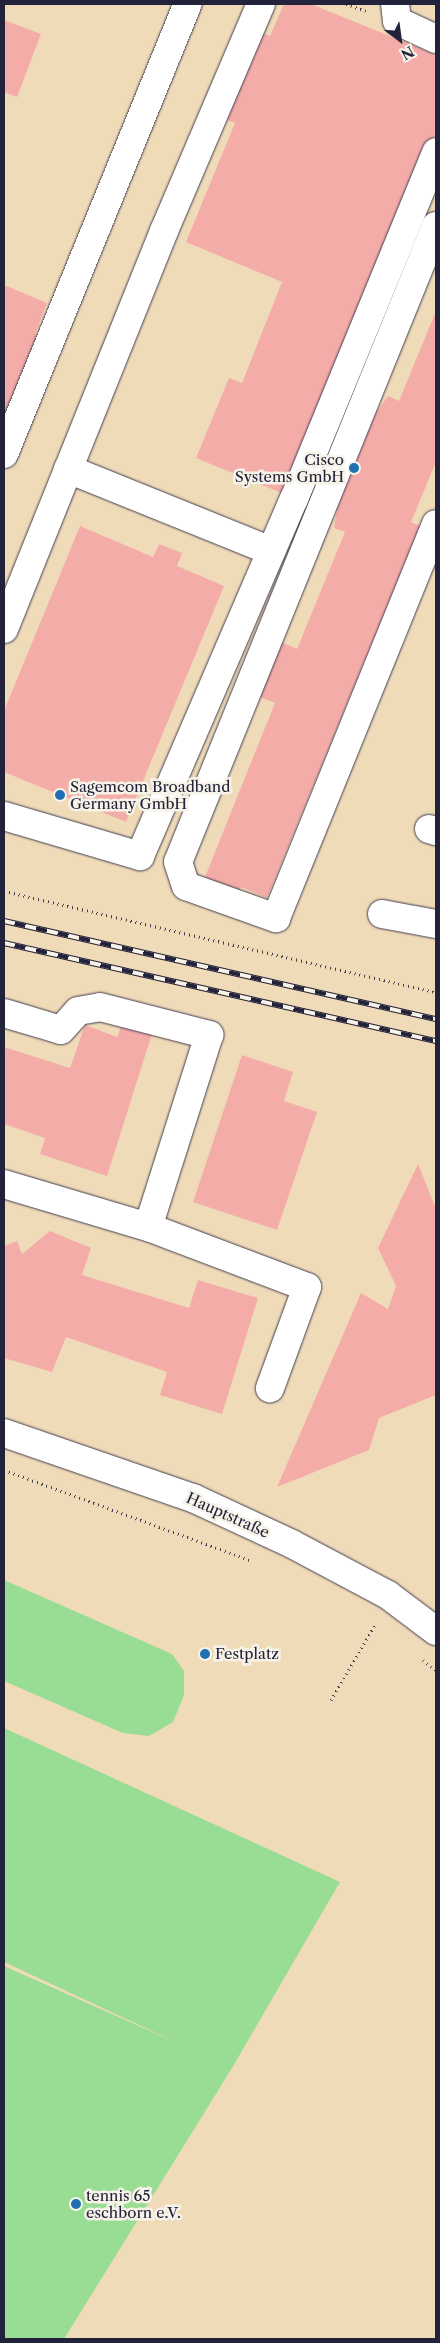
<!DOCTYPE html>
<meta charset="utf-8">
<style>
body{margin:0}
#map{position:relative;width:440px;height:2343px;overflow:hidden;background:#f0dbb9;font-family:"Libre Caslon Text",serif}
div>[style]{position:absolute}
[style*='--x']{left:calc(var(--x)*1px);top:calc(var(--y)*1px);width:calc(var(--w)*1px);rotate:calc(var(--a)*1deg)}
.green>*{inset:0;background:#99dc93}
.building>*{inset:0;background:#f4aca9}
.path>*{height:3px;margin-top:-1.5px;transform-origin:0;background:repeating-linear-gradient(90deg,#413e4e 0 1px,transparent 0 5px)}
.roads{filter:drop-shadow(0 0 1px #413e4e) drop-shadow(0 0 1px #413e4e)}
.minor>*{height:28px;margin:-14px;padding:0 14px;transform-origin:14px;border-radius:14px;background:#fff}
.rail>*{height:5.5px;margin-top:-2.75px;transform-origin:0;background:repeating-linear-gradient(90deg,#f7f3e8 0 11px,#22223b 0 22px);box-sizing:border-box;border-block:1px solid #22223b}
.dots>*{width:14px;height:14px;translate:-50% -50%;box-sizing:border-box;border:2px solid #f7f3e8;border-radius:50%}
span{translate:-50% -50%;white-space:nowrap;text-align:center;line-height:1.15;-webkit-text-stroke:5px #f7f3e8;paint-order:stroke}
.poi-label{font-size:15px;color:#22223b}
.right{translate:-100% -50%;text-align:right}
.left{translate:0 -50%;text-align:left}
.street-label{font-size:15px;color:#22223b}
.frame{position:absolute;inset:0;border:5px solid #22223b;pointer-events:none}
.north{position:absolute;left:375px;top:15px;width:50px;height:50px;-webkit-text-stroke:4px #f7f3e8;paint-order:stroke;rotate:150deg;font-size:14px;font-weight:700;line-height:20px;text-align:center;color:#22223b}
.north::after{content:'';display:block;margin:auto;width:18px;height:22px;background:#22223b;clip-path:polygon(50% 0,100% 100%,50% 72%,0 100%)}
</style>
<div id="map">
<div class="green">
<i style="clip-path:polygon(4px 1580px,172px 1654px,184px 1671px,184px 1695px,173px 1722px,149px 1736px,123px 1733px,4px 1681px)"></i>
<i style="clip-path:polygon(4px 1728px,340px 1882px,232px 2068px,64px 2339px,4px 2339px,4px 1966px,184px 2046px,4px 1962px)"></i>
</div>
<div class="building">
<i style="clip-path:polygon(284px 4px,311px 4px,436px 55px,436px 131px,289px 496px,196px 458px,229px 378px,242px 383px,282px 282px,186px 242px,235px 123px,225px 119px,261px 32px,270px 36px)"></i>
<i style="clip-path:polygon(4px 20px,41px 34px,17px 97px,4px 92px)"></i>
<i style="clip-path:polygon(4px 285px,47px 303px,35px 334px,43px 338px,4px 430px)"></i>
<i style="clip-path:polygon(436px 311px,436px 462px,411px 522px,420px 526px,267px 898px,241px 887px,239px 891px,205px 877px,275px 703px,257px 696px,281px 642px,297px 649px,345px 532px,334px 528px,346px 456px,388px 396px,399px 401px)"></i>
<i style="clip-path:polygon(80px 526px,153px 557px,159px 544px,182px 553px,177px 566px,224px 586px,126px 822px,4px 772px,4px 711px)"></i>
<i style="clip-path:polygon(122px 1024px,152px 1034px,107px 1176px,40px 1154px,45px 1138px,4px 1124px,4px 1047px,70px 1068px,85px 1025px,117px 1037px)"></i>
<i style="clip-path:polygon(242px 1055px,293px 1072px,284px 1101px,317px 1112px,277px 1230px,193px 1202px)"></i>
<i style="clip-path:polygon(418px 1164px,436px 1209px,436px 1395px,379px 1418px,369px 1450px,277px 1487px,361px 1293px,388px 1309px,396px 1286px,378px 1248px)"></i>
<i style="clip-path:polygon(50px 1231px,91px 1248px,82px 1275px,189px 1308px,198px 1280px,258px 1298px,222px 1414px,160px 1395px,167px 1372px,66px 1337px,52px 1372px,4px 1358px,4px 1246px,17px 1241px,22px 1254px)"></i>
</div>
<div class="path">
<i style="--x:346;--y:4;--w:21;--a:19"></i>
<i style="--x:4;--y:891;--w:444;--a:13.2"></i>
<i style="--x:4;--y:1470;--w:262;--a:20.1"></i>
<i style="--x:423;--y:1660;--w:16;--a:38"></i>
<i style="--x:331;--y:1700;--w:89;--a:-59.7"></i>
</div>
<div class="roads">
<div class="minor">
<i style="--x:395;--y:4;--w:17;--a:83"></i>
<i style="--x:397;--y:21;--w:43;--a:24.8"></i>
<i style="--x:436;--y:226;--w:686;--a:112.08"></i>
<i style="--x:178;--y:862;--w:25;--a:72"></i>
<i style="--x:186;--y:886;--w:96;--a:19.6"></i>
<i style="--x:276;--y:918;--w:425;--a:-67.9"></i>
<i style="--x:4;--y:454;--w:486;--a:-67.8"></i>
<i style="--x:68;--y:469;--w:219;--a:22"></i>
<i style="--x:4;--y:629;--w:429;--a:-68.1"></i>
<i style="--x:164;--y:231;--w:247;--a:-66.9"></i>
<i style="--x:4;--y:816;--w:142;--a:16.4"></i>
<i style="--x:140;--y:856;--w:389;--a:-66.7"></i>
<i style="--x:294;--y:499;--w:375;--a:-67.7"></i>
<i style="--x:429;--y:829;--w:7;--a:16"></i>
<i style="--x:382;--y:914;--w:55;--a:10.5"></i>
<i style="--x:4;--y:1013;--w:59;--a:16.6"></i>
<i style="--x:61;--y:1030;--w:25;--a:-48"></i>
<i style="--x:78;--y:1011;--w:22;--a:-10"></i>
<i style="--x:100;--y:1007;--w:113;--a:14.4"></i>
<i style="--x:209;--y:1035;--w:201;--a:107.6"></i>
<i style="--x:148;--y:1227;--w:150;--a:-163.4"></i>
<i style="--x:148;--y:1227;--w:170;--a:20.7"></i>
<i style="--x:307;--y:1287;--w:108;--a:110.1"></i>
<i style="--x:4;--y:1433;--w:200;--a:19"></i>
<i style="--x:193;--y:1498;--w:109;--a:24.9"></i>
<i style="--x:292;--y:1544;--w:109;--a:28"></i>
<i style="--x:388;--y:1595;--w:60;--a:36.9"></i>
</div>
</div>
<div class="rail">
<i style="--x:4;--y:921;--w:443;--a:12.8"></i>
<i style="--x:4;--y:943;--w:443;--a:12.8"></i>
</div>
<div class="dots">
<i style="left:354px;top:468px;background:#1f6fb2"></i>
<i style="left:60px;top:795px;background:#1f6fb2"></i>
<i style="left:205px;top:1654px;background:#1f6fb2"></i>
<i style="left:76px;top:2204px;background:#1f6fb2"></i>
</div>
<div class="poi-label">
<span class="right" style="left:344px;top:468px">Cisco<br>Systems GmbH</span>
<span class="left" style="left:70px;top:795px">Sagemcom Broadband<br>Germany GmbH</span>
<span class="left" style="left:215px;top:1654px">Festplatz</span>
<span class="left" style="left:86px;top:2204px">tennis 65<br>eschborn e.V.</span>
</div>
<div class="street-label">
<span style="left:228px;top:1515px;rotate:24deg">Hauptstraße</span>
</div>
<div class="frame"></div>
<div class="north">N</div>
</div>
